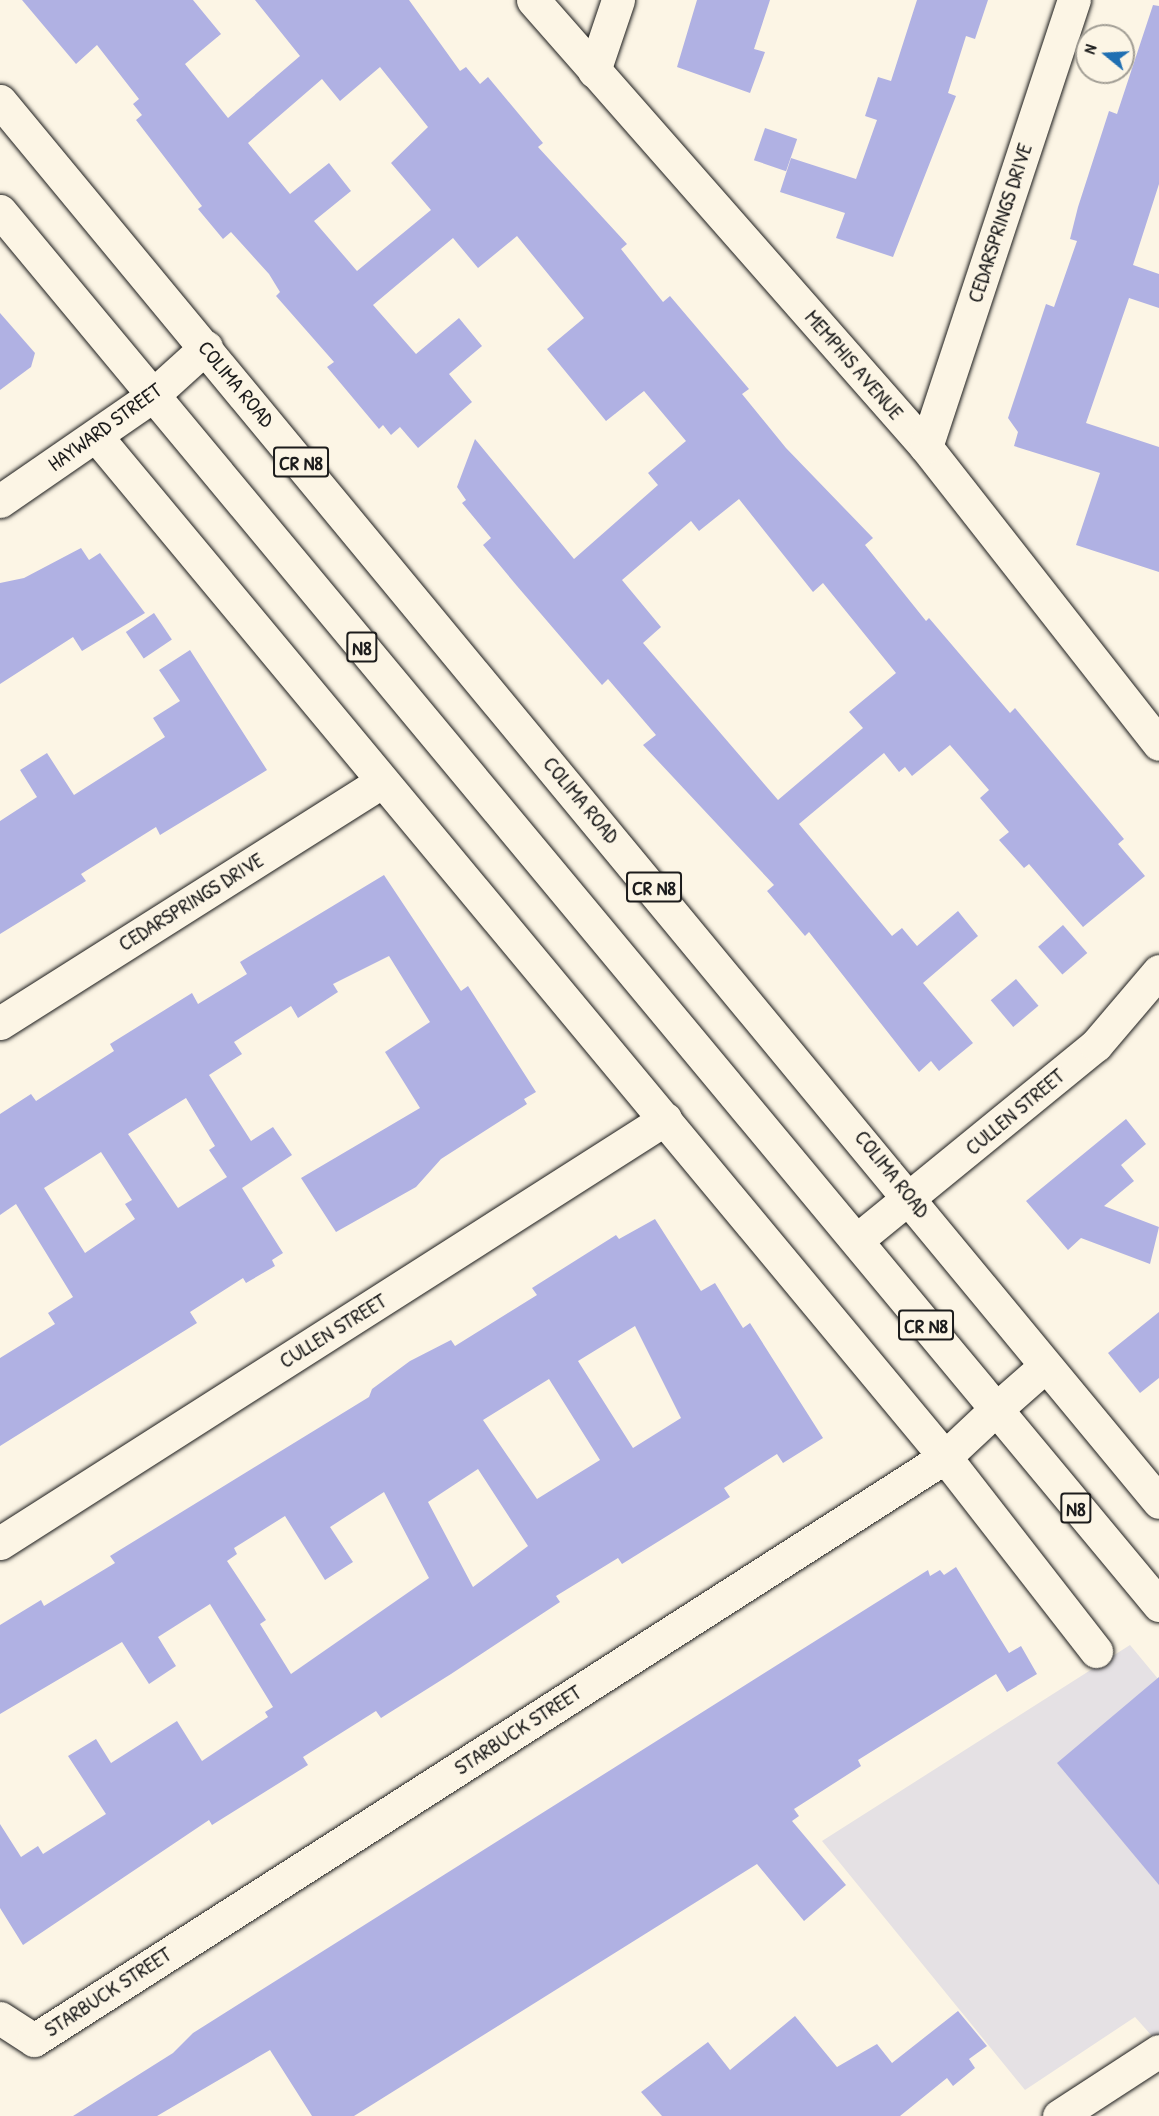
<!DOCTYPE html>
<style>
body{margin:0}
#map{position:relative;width:1159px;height:2116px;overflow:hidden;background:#fcf5e5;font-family:"Patrick Hand",sans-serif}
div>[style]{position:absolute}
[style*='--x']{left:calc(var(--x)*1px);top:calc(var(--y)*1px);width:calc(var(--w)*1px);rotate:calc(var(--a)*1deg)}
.built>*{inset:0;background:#e5e1e4}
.building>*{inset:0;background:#b0b1e3;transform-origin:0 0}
.roads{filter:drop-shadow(0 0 2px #1c1c1c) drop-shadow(0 0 2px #1c1c1c)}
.minor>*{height:33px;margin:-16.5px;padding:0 16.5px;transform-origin:16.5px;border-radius:16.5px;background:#fcf5e5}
.major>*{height:33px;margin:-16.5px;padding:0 16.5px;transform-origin:16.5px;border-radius:16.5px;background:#fcf5e5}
span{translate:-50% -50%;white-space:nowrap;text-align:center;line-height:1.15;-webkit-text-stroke:6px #fcf5e5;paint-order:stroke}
.shield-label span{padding:2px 4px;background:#fcf5e5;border:2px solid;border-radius:4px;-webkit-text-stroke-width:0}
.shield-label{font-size:20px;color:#1c1c1c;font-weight:700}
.street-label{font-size:21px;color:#1c1c1c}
.north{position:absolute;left:1075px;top:24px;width:60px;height:60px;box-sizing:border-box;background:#fcf5e5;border:2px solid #a29e95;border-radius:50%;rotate:288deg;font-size:16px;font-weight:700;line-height:24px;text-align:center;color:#1c1c1c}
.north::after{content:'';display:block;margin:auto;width:21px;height:27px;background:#1f6fb2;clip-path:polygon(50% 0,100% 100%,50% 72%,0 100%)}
</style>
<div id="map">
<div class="built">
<i style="clip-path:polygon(1130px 1645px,1159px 1680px,1159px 2044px,1135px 2017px,1025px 2090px,822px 1841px)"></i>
</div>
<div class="building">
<i style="clip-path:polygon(evenodd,22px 0,193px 0,221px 34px,185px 64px,228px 118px,300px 56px,255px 0,409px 0,460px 71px,466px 67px,480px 84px,488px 77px,543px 143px,538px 147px,627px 244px,621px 249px,663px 302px,670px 296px,749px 389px,742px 394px,786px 448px,873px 538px,865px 545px,926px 621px,929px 618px,1010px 713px,1015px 708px,1124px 839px,1118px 844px,1145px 876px,1083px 927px,1029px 864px,1024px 868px,999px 840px,1009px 832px,980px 798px,989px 790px,950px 745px,912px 776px,905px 767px,899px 772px,884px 753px,799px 824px,892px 936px,902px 928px,917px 946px,958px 911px,978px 936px,923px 983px,973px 1043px,939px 1071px,931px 1061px,919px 1072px,809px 932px,805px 936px,767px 891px,774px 885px,643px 745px,656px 735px,608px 679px,602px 685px,517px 586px,483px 545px,491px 538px,462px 503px,466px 500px,457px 487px,475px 439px,574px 559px,658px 485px,648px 473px,686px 441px,644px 391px,606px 421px,547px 349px,584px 318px,517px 236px,478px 268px,453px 238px,373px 305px,416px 354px,459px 318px,482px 346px,449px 374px,472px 402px,418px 448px,400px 427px,391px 435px,383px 425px,379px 429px,327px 367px,334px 362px,276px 296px,280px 292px,269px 274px,231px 232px,223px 239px,198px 209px,202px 206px,136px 120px,142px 115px,133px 104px,139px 99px,97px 45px,76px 64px,22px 0,380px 67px,428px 127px,391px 163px,431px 210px,357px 271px,314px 221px,351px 191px,329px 163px,290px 194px,248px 143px,322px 79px,340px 101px,380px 67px,22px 0,739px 499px,813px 592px,823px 583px,896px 673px,849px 712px,863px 728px,778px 800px,643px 643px,661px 627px,622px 580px,691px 521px,699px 531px,739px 499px)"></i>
<i style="clip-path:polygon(697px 0,770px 0,754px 49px,765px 52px,750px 93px,677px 67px)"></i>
<i style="clip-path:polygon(917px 0,988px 0,975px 39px,966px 36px,948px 93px,956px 96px,893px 257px,836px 238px,845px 213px,780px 192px,791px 158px,856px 179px,877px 120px,865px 116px,878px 77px,891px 81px)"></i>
<i style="clip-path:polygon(1153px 5px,1159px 6px,1159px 184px,1133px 265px,1159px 274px,1159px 308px,1129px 298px,1086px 423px,1159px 447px,1159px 572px,1076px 545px,1100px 473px,1014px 446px,1018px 432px,1008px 418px,1046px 304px,1054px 307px,1077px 241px,1070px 239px,1078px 207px,1109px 111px,1117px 114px)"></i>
<i style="left:765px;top:128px;width:34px;height:34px;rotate:19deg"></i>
<i style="clip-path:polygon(0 313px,35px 353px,31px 367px,0 390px)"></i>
<i style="clip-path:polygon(81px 548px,89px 560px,100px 553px,145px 613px,82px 651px,73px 637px,0 684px,0 583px,24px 578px)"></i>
<i style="left:154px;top:613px;width:32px;height:34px;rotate:56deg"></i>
<i style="clip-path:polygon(190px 650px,267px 770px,160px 835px,156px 827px,81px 874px,86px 881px,0 934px,0 821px,37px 797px,20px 770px,47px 753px,74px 795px,165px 737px,153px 718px,180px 701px,159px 670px)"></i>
<i style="clip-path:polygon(evenodd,384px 875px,461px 991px,468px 986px,536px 1092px,524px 1099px,527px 1104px,441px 1159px,416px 1187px,336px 1232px,301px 1178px,420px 1108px,385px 1052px,430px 1022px,389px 956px,333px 984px,338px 992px,298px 1018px,291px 1006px,234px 1042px,242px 1054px,209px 1075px,251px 1141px,273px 1127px,292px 1155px,242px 1188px,283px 1253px,272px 1260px,275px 1266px,246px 1283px,243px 1278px,190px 1312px,197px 1323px,0 1446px,0 1358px,55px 1324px,48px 1313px,73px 1297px,16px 1204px,0 1215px,0 1114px,31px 1094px,36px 1101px,114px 1051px,110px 1044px,192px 993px,198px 1004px,247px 974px,240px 962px,384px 875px,186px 1098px,215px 1146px,209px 1150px,227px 1177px,178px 1208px,128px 1134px,186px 1098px,384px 875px,101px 1152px,132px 1200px,125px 1204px,135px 1219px,85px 1253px,44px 1188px,101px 1152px)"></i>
<i style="left:1063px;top:925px;width:37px;height:33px;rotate:49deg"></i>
<i style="left:1016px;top:979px;width:35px;height:33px;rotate:50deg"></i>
<i style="clip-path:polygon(1126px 1119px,1146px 1144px,1121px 1165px,1134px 1181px,1104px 1206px,1159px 1227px,1150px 1264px,1081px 1238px,1068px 1250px,1026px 1201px)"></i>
<i style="clip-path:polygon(evenodd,655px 1219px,701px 1291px,715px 1283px,743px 1328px,750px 1323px,823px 1438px,783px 1463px,777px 1454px,724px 1488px,730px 1497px,622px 1564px,618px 1558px,556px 1596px,560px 1602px,451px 1674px,381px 1718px,376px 1711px,303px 1757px,308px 1765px,212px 1825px,209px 1820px,23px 1945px,0 1908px,0 1824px,21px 1857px,38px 1846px,43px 1854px,106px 1814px,68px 1756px,96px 1739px,111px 1763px,177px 1721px,202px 1761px,268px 1717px,265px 1712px,273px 1707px,210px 1604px,158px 1637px,176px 1666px,149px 1684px,122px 1642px,0 1714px,0 1625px,41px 1600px,44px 1606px,115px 1563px,110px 1556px,369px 1397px,372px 1389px,410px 1361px,451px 1340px,455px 1346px,537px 1295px,532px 1288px,616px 1235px,619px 1239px,655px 1219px,635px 1326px,681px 1418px,633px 1448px,578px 1361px,635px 1326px,655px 1219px,549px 1379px,600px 1460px,537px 1499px,483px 1420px,549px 1379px,655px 1219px,478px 1469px,528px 1546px,473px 1587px,428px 1502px,478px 1469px,655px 1219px,384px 1492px,429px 1578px,291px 1674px,260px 1624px,266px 1620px,227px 1561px,237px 1554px,234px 1548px,285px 1516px,325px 1580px,353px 1562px,330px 1527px,384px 1492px)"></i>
<i style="clip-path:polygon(1159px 1312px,1159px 1378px,1140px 1393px,1108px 1353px)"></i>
<i style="clip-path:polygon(956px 1567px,1009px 1653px,1021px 1646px,1037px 1674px,1007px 1692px,996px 1674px,858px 1760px,861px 1766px,794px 1809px,799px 1816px,792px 1821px,846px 1885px,804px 1921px,757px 1864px,354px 2116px,312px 2116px,270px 2050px,157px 2116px,73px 2116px,173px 2053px,193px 2033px,928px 1570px,930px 1576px,940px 1570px,944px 1575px)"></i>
<i style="clip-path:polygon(1159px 1677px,1159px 1885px,1057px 1763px)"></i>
<i style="clip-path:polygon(958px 2011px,987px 2046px,969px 2059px,975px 2068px,953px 2086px,947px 2078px,900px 2116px,662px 2116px,641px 2092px,708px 2042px,730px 2070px,795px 2016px,837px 2067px,877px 2044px,892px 2063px)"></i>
</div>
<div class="roads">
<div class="minor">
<i style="--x:533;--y:0;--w:595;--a:48.68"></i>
<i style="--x:926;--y:447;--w:377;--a:51.9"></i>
<i style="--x:594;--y:71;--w:75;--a:-71.3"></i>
<i style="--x:96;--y:436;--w:1328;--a:50.26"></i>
<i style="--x:945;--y:1457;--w:246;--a:52.1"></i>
<i style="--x:926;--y:447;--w:471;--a:-71.7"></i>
<i style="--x:0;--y:501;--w:185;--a:-34.6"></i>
<i style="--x:152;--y:396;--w:73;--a:-42.2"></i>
<i style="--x:0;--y:1023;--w:451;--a:-32.3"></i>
<i style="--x:858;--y:1239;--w:307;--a:-39.2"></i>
<i style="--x:1096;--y:1045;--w:97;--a:-49.6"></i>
<i style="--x:0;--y:1543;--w:789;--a:-32.52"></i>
<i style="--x:0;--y:2018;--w:40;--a:32.9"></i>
<i style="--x:34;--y:2040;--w:1082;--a:-32.62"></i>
<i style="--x:945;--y:1457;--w:67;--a:-43.2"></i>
<i style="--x:1059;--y:2116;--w:119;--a:-33"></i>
</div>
<div class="major">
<i style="--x:0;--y:101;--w:1818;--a:50.4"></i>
<i style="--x:0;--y:211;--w:1813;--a:50.26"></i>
<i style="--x:994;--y:1411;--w:68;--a:-41.4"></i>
</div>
</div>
<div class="shield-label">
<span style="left:301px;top:462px">CR N8</span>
<span style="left:362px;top:647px">N8</span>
<span style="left:654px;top:887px">CR N8</span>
<span style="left:926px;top:1325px">CR N8</span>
<span style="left:1076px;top:1508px">N8</span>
</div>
<div class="street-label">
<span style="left:1000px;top:223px;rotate:-72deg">CEDARSPRINGS DRIVE</span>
<span style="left:854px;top:365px;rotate:49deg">MEMPHIS AVENUE</span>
<span style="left:236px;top:384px;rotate:50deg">COLIMA ROAD</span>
<span style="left:105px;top:427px;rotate:-36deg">HAYWARD STREET</span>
<span style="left:581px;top:800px;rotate:50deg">COLIMA ROAD</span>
<span style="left:191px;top:902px;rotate:-32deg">CEDARSPRINGS DRIVE</span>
<span style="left:1015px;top:1112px;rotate:-40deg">CULLEN STREET</span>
<span style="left:892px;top:1174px;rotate:51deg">COLIMA ROAD</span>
<span style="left:333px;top:1331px;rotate:-32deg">CULLEN STREET</span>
<span style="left:518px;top:1730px;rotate:-33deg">STARBUCK STREET</span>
<span style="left:108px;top:1992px;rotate:-33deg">STARBUCK STREET</span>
</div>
<div class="north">N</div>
</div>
